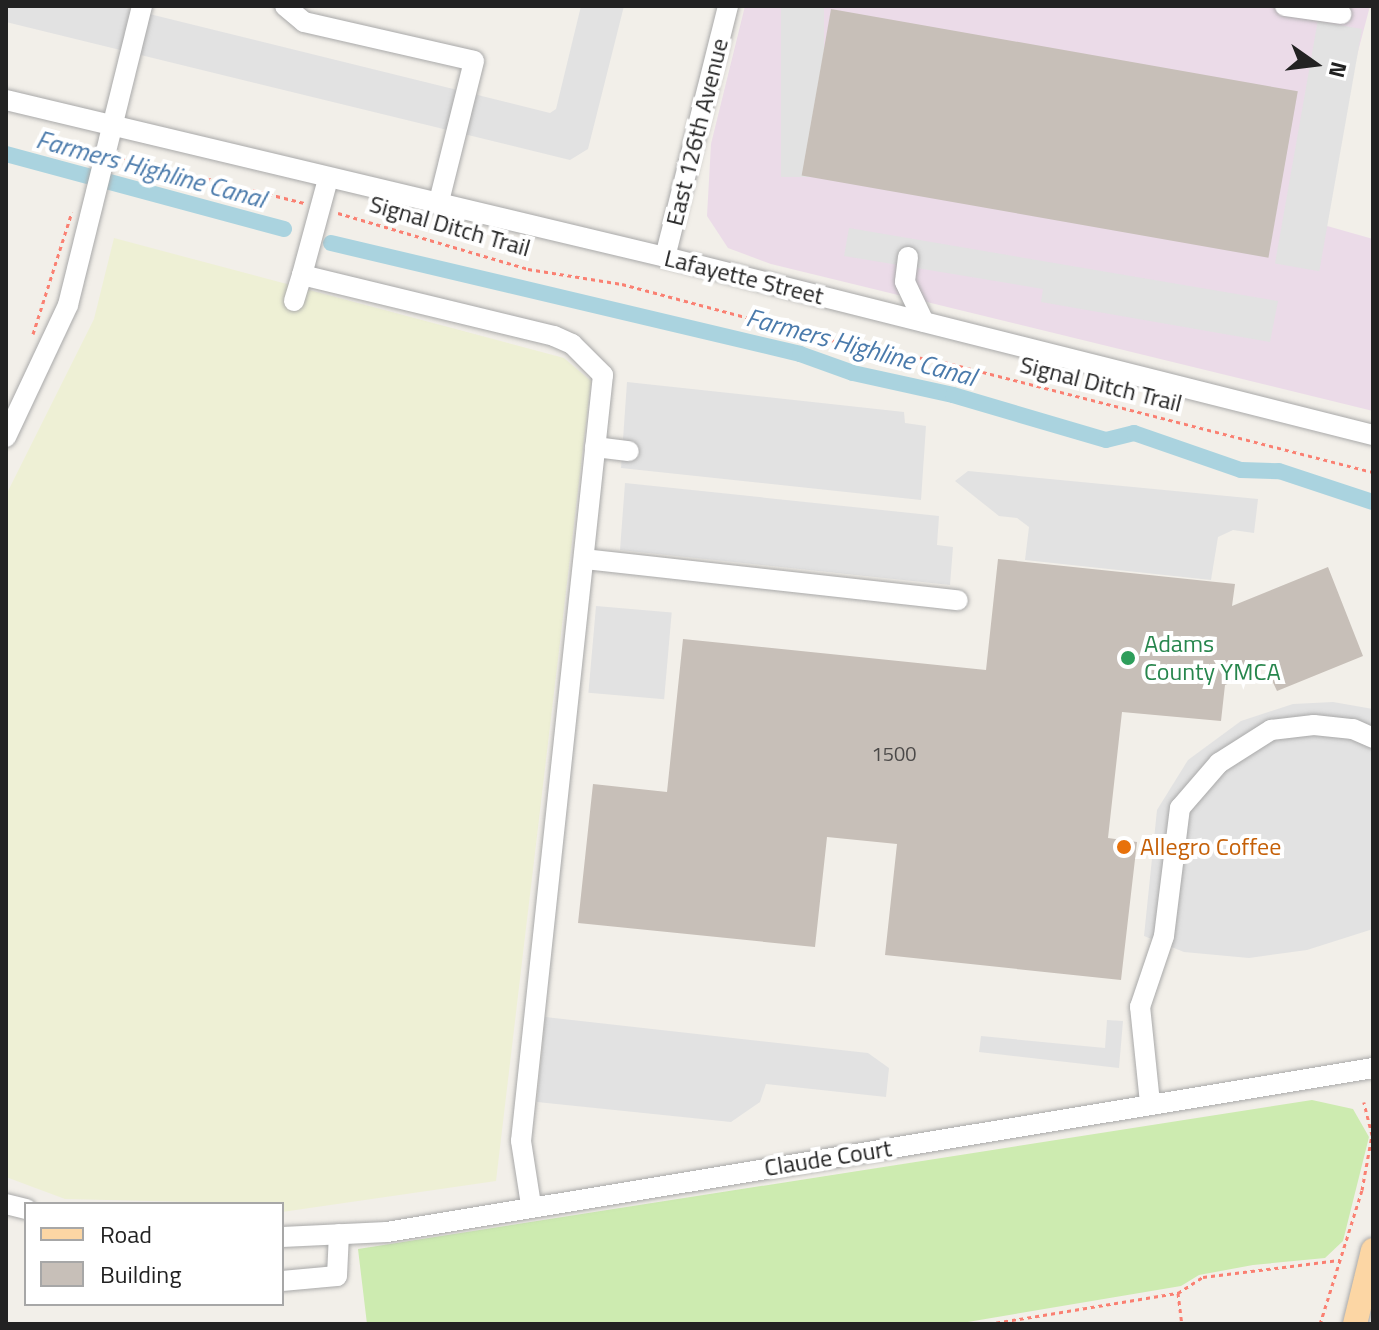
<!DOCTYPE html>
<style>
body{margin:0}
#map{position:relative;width:1379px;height:1330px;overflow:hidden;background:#f2efe9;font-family:"Titillium Web",sans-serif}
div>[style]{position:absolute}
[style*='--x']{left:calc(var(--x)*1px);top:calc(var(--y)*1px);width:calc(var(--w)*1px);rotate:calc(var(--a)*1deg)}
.industrial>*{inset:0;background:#ebdbe8}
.farmland>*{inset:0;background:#eef0d5}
.grass>*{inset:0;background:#cdebb0}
.parking>*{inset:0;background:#e2e2e2;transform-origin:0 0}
.canal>*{height:16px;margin:-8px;padding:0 8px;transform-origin:8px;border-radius:8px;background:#aad3df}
.building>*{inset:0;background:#c7bfb8;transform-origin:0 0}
.path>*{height:3px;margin-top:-1.5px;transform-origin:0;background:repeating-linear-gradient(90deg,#fa8072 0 4px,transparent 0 8px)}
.roads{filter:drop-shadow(0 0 2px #a9a9a9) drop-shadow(0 0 2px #a9a9a9)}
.minor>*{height:20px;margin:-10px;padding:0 10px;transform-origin:10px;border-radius:10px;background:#fff}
.major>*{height:24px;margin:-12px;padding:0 12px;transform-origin:12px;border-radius:12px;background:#fcd6a4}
.dots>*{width:22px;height:22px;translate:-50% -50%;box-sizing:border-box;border:4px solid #fff;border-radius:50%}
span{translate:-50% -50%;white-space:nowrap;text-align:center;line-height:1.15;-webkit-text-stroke:8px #fff;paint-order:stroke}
.number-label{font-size:20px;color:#4b4948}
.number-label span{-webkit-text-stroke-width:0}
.street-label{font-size:24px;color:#222}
.leisure-label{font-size:24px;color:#27864d}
.left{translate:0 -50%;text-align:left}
.food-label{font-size:24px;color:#c56008}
.water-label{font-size:26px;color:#4a7aab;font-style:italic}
.frame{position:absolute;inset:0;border:8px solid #222;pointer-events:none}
.legend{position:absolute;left:24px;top:1202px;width:260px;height:104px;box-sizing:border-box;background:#fff;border:2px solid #a7a7a7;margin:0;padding:10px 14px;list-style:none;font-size:24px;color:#222}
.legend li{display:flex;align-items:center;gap:16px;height:40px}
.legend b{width:40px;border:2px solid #a7a7a7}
.north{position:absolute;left:1275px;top:24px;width:80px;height:80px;-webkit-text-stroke:6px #fff;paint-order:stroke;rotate:104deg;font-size:22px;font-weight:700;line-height:32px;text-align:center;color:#222}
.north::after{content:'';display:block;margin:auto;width:28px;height:36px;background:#222;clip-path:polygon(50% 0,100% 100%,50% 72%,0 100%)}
</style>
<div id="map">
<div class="industrial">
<i style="clip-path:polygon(745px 6px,1370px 6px,1313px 222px,1373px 239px,1373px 411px,771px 264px,728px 248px,707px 216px,711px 144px)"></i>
</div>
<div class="farmland">
<i style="clip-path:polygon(114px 238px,564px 358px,591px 381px,496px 1181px,282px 1212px,282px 1204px,65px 1199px,6px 1177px,6px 495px,94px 319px)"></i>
</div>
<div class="grass">
<i style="clip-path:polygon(1312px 1100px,1353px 1109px,1369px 1137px,1343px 1241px,1325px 1258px,1253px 1265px,1199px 1275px,1181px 1286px,956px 1324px,367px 1324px,358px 1249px)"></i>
</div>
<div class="parking">
<i style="clip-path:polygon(6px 6px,117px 6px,550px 113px,556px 109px,581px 6px,624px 6px,588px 149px,570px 160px,6px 22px)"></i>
<i style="left:781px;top:6px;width:43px;height:171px"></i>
<i style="left:1362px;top:29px;width:246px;height:45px;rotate:100deg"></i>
<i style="clip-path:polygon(849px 228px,1278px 301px,1270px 342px,1041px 302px,1043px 289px,844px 256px)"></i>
<i style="clip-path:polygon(627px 382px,904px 412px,905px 423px,926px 426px,921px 500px,621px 468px)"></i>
<i style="clip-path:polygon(968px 471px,1258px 499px,1254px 533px,1233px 530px,1218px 537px,1211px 580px,1025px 560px,1029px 527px,1017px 518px,999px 516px,955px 481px)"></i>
<i style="clip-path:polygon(625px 483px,939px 516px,937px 545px,953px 547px,950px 585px,620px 550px)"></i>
<i style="left:596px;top:606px;width:76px;height:87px;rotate:5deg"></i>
<i style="clip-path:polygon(1333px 702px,1373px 709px,1373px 929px,1307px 950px,1249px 958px,1184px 952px,1144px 936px,1157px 810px,1188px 760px,1241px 721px,1293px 704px)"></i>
<i style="clip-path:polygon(545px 1017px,868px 1053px,889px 1068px,886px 1097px,766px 1084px,760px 1102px,731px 1122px,537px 1102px)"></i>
<i style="clip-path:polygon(1107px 1020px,1123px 1021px,1119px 1068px,979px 1052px,981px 1036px,1105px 1048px)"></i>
</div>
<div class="canal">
<i style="--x:6;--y:154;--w:288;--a:15.1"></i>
<i style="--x:331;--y:243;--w:482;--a:13.3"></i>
<i style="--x:800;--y:354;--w:56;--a:19.7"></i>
<i style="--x:853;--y:373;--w:102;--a:12.4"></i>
<i style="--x:953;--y:395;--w:159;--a:16.4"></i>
<i style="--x:1106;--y:440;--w:29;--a:-14"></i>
<i style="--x:1134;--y:433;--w:113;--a:19.1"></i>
<i style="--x:1241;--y:470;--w:38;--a:2"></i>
<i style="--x:1279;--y:471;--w:99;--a:18.3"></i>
</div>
<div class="building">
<i style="left:831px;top:9px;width:474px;height:169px;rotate:10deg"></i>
<i style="clip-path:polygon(998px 559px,1235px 584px,1232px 606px,1328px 567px,1363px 656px,1277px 691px,1266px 668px,1225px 685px,1221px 721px,1122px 712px,1108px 838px,1137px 842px,1121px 980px,885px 955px,897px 844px,827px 837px,815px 947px,578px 923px,593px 784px,667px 792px,683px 639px,986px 670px)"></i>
</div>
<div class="path">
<i style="--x:121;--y:157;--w:189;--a:14.1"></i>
<i style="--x:338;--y:213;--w:198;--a:16.4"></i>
<i style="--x:528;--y:269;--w:95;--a:9.1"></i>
<i style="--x:622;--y:284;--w:259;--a:15"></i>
<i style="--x:872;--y:351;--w:65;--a:8"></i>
<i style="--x:936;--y:360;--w:451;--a:14.4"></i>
<i style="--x:33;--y:334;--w:128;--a:-72.3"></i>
<i style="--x:1178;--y:1293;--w:30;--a:-33"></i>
<i style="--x:1203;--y:1277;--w:137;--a:-7.1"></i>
<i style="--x:988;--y:1324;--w:193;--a:-9.3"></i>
<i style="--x:1178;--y:1293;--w:31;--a:83"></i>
<i style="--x:1320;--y:1324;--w:140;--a:-72.6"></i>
<i style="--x:1362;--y:1190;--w:56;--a:-79.7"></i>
<i style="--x:1372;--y:1135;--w:34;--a:-104"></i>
</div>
<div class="roads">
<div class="minor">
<i style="--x:285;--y:6;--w:25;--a:40"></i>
<i style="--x:304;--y:22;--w:174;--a:12.9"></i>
<i style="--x:474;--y:61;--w:148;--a:104"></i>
<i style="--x:1285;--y:6;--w:57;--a:8.1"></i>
<i style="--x:6;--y:100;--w:677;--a:13.4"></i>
<i style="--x:665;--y:257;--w:730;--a:14.11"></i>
<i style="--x:328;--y:179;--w:99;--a:105.2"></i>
<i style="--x:302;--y:275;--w:259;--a:13.6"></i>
<i style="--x:554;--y:336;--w:20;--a:24"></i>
<i style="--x:572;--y:344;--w:44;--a:45"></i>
<i style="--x:603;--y:375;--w:770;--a:96.11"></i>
<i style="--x:521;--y:1141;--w:65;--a:81.1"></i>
<i style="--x:665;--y:257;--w:259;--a:-75.9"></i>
<i style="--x:908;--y:257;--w:25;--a:97"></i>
<i style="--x:905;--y:282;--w:44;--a:64.6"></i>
<i style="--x:294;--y:301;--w:27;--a:-73"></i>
<i style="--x:6;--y:437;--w:146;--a:-64.8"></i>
<i style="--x:68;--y:305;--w:308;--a:-76.1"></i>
<i style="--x:595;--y:447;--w:34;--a:7"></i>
<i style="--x:584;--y:559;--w:376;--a:6.3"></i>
<i style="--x:1150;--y:1103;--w:97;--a:-95.9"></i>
<i style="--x:1140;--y:1007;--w:75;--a:-71.3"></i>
<i style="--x:1164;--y:936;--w:129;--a:-82.9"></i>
<i style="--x:1180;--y:808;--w:60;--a:-49.1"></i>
<i style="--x:1219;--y:763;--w:62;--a:-32.4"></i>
<i style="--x:1271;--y:730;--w:43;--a:-6.6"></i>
<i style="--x:1314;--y:725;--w:39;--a:6"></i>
<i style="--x:1353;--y:729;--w:22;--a:24"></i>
<i style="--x:6;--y:1204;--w:21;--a:14"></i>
<i style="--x:282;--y:1237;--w:105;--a:-2.7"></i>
<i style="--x:387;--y:1232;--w:1000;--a:-9.44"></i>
<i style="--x:282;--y:1281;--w:55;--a:-5.2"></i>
<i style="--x:337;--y:1276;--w:42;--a:-87.3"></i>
</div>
<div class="major">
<i style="--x:1355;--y:1324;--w:76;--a:-76.3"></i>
</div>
</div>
<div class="dots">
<i style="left:1128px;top:658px;background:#2e9e5b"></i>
<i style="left:1124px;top:847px;background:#e8710a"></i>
</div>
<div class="number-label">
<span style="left:894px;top:753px">1500</span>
</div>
<div class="street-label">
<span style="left:697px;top:132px;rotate:-76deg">East 126th Avenue</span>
<span style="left:450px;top:226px;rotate:16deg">Signal Ditch Trail</span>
<span style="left:744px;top:277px;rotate:14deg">Lafayette Street</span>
<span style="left:1101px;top:384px;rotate:14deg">Signal Ditch Trail</span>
<span style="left:828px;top:1158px;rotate:-9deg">Claude Court</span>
</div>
<div class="leisure-label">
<span class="left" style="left:1144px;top:658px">Adams<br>County YMCA</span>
</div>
<div class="food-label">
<span class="left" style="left:1140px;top:847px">Allegro Coffee</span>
</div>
<div class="water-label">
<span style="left:151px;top:169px;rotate:15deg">Farmers Highline Canal</span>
<span style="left:861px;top:347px;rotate:15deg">Farmers Highline Canal</span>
</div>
<div class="frame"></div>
<ul class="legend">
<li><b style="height:10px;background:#fcd6a4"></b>Road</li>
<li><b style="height:22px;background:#c7bfb8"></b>Building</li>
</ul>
<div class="north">N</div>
</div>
